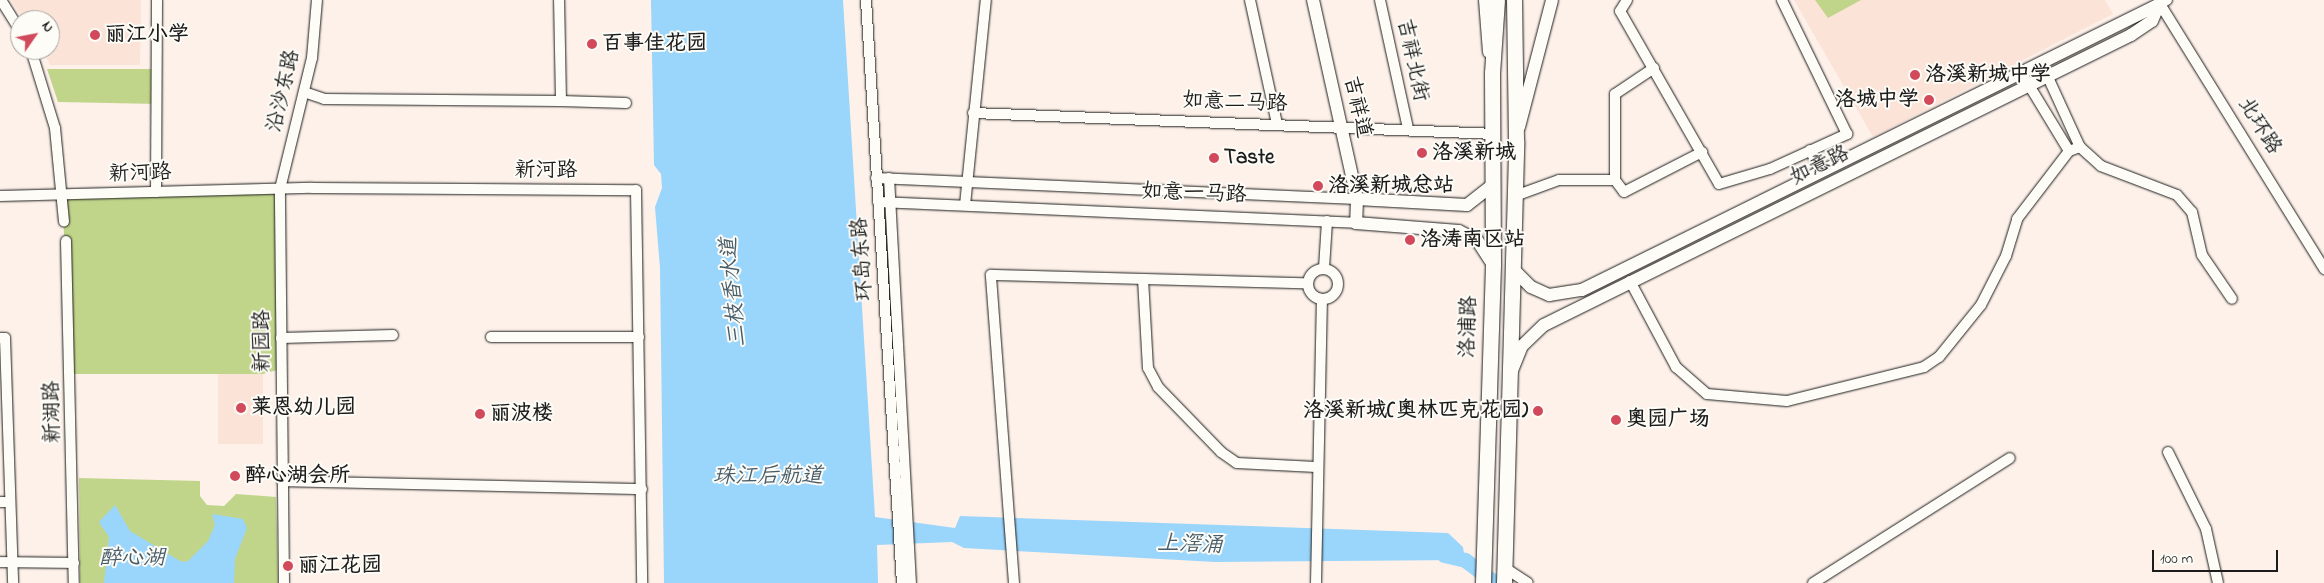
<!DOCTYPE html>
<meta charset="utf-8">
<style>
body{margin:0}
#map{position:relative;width:2324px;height:583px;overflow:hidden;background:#fdf1e9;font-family:"Indie Flower","LXGW WenKai TC",sans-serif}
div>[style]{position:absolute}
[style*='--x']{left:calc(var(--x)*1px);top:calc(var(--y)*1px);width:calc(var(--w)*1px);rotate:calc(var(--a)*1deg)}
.built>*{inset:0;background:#fce3d8;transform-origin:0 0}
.green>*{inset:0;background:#c1d58a}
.water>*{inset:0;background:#9ad5fb}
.river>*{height:15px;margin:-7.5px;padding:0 7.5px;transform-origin:7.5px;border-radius:7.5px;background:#9ad5fb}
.roads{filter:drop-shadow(0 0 1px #1c1c1c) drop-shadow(0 0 1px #1c1c1c)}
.minor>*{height:10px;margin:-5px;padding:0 5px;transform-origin:5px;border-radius:5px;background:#fdfcf7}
.minor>.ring{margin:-5px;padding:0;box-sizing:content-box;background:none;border:10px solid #fdfcf7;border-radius:50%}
.major>*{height:12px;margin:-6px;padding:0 6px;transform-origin:6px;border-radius:6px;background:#fdfcf7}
.highway>*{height:15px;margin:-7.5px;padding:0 7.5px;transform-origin:7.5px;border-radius:7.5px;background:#fdfcf7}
.dots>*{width:14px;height:14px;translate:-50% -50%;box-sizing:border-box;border:2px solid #fdfcf7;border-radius:50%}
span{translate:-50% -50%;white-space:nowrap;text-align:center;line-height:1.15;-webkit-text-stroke:4px #fdfcf7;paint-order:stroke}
.poi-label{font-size:21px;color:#1c1c1c;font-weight:700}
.left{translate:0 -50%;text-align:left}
.right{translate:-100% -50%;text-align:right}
.street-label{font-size:21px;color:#1c1c1c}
.water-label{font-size:22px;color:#485d6a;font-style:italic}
.north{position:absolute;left:10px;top:10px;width:50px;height:50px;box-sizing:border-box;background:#fdfcf7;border:1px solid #a3a29f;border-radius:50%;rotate:57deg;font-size:14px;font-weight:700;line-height:20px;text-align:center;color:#1c1c1c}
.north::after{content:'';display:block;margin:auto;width:18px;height:22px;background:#d1495b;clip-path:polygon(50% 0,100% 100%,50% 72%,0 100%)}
.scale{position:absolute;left:2152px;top:550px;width:126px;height:22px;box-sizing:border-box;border:2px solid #1c1c1c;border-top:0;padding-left:6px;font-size:15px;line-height:18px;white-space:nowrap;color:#1c1c1c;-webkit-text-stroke:4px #fdfcf7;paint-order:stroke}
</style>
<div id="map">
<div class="built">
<i style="clip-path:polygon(11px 0,141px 0,140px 65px,50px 65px,43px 50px,50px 50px,50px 20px,24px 20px)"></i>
<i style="clip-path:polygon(1794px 0,2105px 0,2113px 14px,1873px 137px)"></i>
<i style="left:218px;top:374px;width:45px;height:70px"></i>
</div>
<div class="green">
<i style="clip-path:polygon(1815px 0,1861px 0,1828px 18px)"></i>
<i style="clip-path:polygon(47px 69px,155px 69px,159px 104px,58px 102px)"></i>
<i style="clip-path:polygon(279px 189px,277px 370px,263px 374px,71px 374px,62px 194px)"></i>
<i style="clip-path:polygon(79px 478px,200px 481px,200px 496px,207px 505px,224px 506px,236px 494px,276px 497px,278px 583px,80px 583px)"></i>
</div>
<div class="water">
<i style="clip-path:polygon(651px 0,843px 0,875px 517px,955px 528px,960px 516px,1448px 533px,1463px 547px,1465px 560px,1215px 562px,964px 548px,952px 542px,877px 545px,878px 583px,664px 583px,660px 268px,655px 207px,662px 188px,661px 174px,654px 165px)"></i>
<i style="clip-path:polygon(115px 505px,130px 531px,180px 561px,187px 562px,208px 541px,215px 525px,212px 514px,243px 519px,247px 528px,235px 559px,234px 583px,104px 583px,109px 537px,99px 522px)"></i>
</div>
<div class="river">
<i style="--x:1444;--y:555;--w:22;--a:13"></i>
<i style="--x:1465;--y:560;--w:38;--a:37"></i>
</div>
<div class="roads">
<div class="minor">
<i style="--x:1;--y:0;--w:36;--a:58"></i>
<i style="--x:866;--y:0;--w:584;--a:86.47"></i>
<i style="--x:1250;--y:0;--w:127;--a:77.7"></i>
<i style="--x:1380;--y:0;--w:131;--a:77.7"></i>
<i style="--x:1627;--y:0;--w:13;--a:122"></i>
<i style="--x:1620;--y:11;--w:199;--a:60.2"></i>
<i style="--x:1719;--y:184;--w:53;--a:-16.4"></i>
<i style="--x:1770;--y:169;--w:85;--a:-24.4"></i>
<i style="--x:1847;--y:134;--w:149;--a:-115.9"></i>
<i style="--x:2167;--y:0;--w:8;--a:150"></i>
<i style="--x:2160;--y:4;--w:312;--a:58.2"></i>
<i style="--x:31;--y:50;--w:82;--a:72.9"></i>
<i style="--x:55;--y:128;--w:94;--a:84.5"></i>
<i style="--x:2041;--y:62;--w:94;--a:65.4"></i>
<i style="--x:2080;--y:147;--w:28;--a:42"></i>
<i style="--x:2101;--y:166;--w:81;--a:20.9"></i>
<i style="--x:2177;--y:195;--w:23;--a:49"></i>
<i style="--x:2192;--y:212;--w:44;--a:76.9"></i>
<i style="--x:2202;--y:255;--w:53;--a:55.7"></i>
<i style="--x:1654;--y:68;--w:47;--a:146.3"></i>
<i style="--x:1615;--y:94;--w:86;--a:90"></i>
<i style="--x:1615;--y:180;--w:15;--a:53"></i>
<i style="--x:1624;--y:192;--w:88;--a:-27.1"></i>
<i style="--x:2021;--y:72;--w:92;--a:58.7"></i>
<i style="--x:304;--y:92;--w:21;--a:19"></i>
<i style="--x:324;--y:99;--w:237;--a:0.5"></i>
<i style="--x:561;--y:101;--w:101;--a:-91.1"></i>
<i style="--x:561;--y:101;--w:65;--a:1.8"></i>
<i style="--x:973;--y:113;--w:522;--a:2.3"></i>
<i style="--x:1810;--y:150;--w:22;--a:63"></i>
<i style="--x:876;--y:178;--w:481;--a:2.5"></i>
<i style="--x:889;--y:178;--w:406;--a:86.9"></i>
<i style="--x:156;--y:192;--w:192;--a:-89.7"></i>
<i style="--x:0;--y:196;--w:312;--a:-1.5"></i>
<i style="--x:312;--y:188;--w:324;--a:0.4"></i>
<i style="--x:636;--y:190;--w:393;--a:89.1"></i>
<i style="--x:1515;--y:196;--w:47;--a:-20"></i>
<i style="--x:1559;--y:180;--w:56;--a:0"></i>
<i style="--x:878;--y:202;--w:478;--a:2.5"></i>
<i style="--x:965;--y:205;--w:206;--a:-84.2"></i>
<i style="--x:66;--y:241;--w:342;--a:88.7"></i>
<i style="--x:1324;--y:268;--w:47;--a:-86.3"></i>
<i class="ring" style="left:1308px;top:269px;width:20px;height:20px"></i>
<i style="--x:1143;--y:279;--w:89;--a:86.8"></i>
<i style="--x:1148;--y:368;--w:21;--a:62"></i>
<i style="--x:1158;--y:387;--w:91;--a:45.9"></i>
<i style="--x:1221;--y:452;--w:19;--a:35"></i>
<i style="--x:1237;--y:463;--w:79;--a:2.9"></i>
<i style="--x:1630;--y:281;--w:98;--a:61.9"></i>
<i style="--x:1676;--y:367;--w:41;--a:41.1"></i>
<i style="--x:1707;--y:394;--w:80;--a:5"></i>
<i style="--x:1787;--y:401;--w:141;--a:-13.9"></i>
<i style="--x:1924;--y:367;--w:18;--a:-34"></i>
<i style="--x:1939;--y:357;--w:67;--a:-51.1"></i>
<i style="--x:1981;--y:305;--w:55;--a:-63"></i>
<i style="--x:2006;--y:256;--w:39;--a:-73"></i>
<i style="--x:2017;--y:219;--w:86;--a:-52.6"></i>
<i style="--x:2069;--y:151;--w:12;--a:-20"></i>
<i style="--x:491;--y:337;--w:148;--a:0"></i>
<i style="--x:0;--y:338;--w:5;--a:0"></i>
<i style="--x:5;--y:338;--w:245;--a:88.1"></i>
<i style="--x:281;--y:338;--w:112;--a:-1.5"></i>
<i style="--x:2168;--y:452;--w:86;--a:63.7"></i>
<i style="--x:2206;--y:529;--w:55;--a:77.5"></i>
<i style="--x:282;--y:481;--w:360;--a:1.3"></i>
<i style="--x:0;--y:502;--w:10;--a:0"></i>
<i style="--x:0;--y:562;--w:74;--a:0.8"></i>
<i style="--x:1505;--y:568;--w:27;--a:33"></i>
<i style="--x:284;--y:583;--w:394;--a:-90.6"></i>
<i style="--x:280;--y:189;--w:135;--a:-76.3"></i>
<i style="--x:312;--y:58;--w:58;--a:-85.1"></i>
<i style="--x:1014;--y:583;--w:309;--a:-94.3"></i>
<i style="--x:991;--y:275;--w:316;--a:1.5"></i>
<i style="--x:1316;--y:583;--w:283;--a:-88.8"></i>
<i style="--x:1813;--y:583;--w:233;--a:-32.4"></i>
</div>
<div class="major">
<i style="--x:1313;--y:0;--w:204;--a:77.5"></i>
<i style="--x:1357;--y:199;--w:24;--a:92"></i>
<i style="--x:1356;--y:223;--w:103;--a:4.4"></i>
<i style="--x:1459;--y:231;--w:20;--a:27"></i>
<i style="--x:1477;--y:240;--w:27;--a:57"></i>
<i style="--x:1485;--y:0;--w:52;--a:85.6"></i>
<i style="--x:1519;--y:127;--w:131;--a:-75.4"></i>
<i style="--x:1357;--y:199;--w:110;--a:3.1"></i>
<i style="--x:1467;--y:205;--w:34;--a:-38"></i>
<i style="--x:1513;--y:269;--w:25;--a:45"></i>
<i style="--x:1531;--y:287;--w:20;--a:24"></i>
<i style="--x:1549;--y:295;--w:33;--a:-9"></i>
<i style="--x:1582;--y:290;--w:645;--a:-26.33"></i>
<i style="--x:1511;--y:373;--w:29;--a:-68"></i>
<i style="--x:1522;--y:346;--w:30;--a:-44"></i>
<i style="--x:1544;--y:325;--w:655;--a:-26.29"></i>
<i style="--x:2131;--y:35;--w:25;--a:-34"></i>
<i style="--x:2152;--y:21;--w:23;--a:-67"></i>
</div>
<div class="highway">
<i style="--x:1483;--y:583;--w:319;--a:-88.2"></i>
<i style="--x:1493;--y:264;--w:191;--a:-90.3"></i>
<i style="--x:1492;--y:73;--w:73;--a:-86.1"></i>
<i style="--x:1504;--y:583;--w:442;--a:-88.4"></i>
<i style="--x:1516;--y:141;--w:141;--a:-90.8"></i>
</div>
</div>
<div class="dots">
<i style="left:95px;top:35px;background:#d1495b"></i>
<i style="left:592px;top:44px;background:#d1495b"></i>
<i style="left:1915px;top:75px;background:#d1495b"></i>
<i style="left:1929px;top:100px;background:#d1495b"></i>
<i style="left:1422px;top:153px;background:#d1495b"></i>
<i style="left:1214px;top:158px;background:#d1495b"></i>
<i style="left:1318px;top:186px;background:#d1495b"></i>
<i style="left:1410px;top:240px;background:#d1495b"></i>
<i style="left:241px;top:408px;background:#d1495b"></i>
<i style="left:1538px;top:411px;background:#d1495b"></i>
<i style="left:480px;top:414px;background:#d1495b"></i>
<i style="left:1616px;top:420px;background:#d1495b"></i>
<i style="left:235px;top:476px;background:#d1495b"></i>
<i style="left:288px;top:566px;background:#d1495b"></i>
</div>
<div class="poi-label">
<span class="left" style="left:105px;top:35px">丽江小学</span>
<span class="left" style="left:602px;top:44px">百事佳花园</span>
<span class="left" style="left:1925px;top:75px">洛溪新城中学</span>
<span class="right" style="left:1919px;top:100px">洛城中学</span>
<span class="left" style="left:1432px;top:153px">洛溪新城</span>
<span class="left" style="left:1224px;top:158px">Taste</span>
<span class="left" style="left:1328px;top:186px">洛溪新城总站</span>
<span class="left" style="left:1420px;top:240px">洛涛南区站</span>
<span class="left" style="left:251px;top:408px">莱恩幼儿园</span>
<span class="right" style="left:1528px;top:411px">洛溪新城(奥林匹克花园)</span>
<span class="left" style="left:490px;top:414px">丽波楼</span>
<span class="left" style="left:1626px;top:420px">奥园广场</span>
<span class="left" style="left:245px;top:476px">醉心湖会所</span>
<span class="left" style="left:298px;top:566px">丽江花园</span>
</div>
<div class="street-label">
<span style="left:1412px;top:60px;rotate:78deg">吉祥北街</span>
<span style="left:284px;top:91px;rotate:-77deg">沿沙东路</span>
<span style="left:1235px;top:103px;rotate:2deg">如意二马路</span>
<span style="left:1357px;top:107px;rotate:77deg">吉祥道</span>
<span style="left:2259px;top:126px;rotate:58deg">北环路</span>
<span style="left:1820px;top:166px;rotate:-26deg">如意路</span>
<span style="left:546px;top:171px">新河路</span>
<span style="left:140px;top:174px;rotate:-2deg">新河路</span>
<span style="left:1194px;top:194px;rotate:2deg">如意一马路</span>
<span style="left:863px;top:259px;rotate:-94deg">环岛东路</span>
<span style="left:1469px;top:327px;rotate:-88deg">洛浦路</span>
<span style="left:263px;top:341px;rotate:-90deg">新园路</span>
<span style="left:53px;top:412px;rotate:-91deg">新湖路</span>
</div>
<div class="water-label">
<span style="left:735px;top:292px;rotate:-95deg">三枝香水道</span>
<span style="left:768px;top:478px">珠江后航道</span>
<span style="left:1190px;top:546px;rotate:2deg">上滘涌</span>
<span style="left:132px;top:560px">醉心湖</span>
</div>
<div class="north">N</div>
<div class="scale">100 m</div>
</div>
